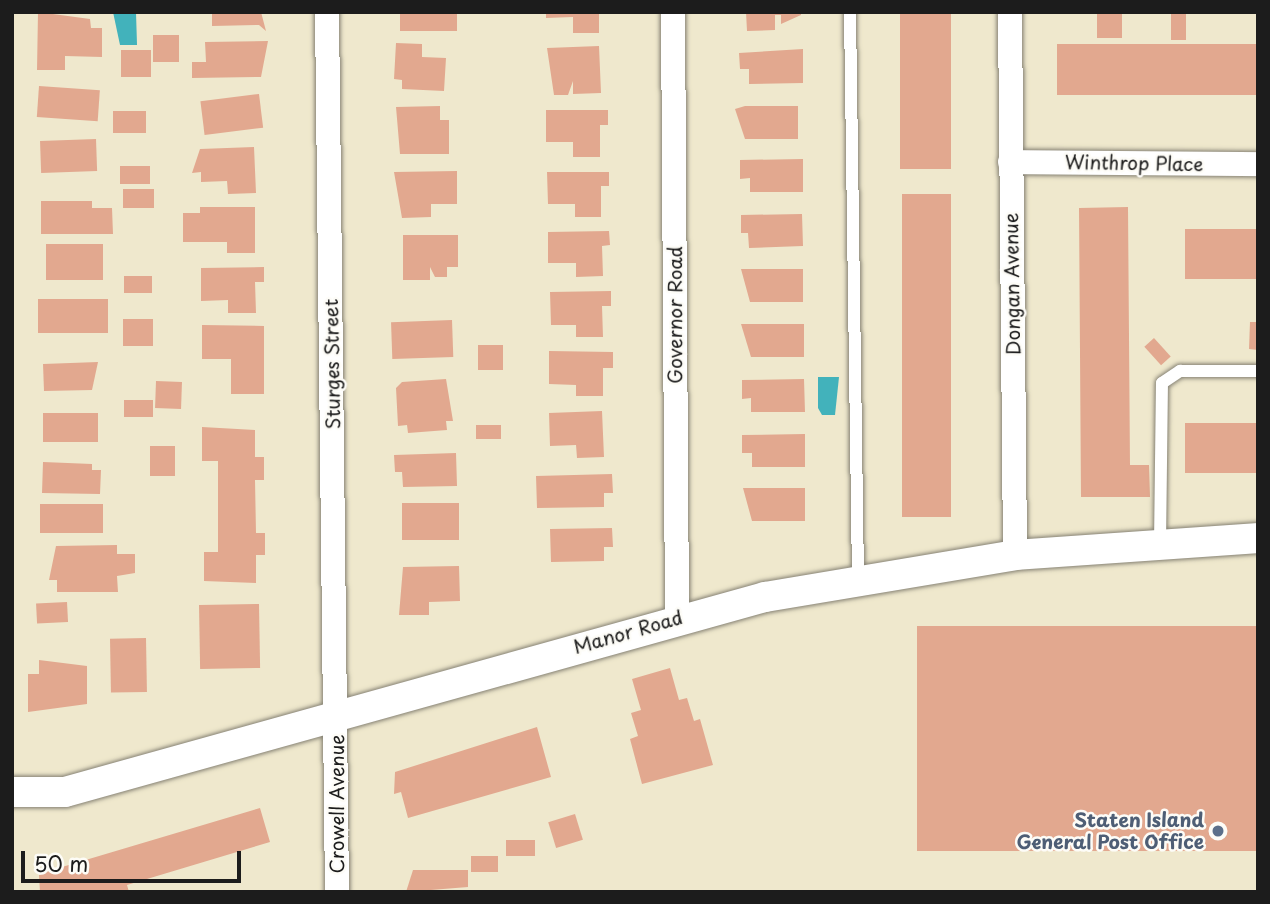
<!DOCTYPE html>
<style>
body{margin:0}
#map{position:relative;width:1270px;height:904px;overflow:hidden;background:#efe8cd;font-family:"Playpen Sans",sans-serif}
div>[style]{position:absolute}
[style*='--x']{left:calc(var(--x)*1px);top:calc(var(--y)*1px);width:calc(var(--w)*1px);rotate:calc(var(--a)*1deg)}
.water>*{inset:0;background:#42b2bb}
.building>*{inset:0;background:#e2a88f;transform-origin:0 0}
.roads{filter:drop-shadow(0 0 2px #868274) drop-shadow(0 0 2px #868274)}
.service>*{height:12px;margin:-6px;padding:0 6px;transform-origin:6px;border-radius:6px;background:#fff}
.minor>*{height:24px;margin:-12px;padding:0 12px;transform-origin:12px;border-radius:12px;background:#fff}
.tertiary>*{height:30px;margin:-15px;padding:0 15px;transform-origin:15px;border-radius:15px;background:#fff}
.dots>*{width:19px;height:19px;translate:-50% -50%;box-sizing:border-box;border:4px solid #fdfcf7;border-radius:50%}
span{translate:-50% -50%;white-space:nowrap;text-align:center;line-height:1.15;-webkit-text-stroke:5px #fdfcf7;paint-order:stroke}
.street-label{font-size:19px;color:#1c1c1c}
.service-label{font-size:19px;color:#4e5e75;font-weight:700}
.right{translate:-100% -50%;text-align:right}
.frame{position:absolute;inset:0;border:14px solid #1c1c1c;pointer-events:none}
.scale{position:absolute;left:21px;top:851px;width:220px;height:32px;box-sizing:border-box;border:4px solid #1c1c1c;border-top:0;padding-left:9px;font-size:21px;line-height:24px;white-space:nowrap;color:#1c1c1c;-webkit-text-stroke:5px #fdfcf7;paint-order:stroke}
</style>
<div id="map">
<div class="water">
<i style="clip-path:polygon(113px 12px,136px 12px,137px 45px,120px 45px)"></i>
<i style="clip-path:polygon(818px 377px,839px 377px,835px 415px,822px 415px,818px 408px)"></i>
</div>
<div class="building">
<i style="clip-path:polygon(38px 12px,90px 19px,91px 28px,102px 28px,102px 57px,65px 56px,65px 70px,37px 70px)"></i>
<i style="clip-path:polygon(212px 12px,261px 12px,266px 31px,259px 25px,212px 26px)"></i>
<i style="left:400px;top:12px;width:57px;height:19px"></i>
<i style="clip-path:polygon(546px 12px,599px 12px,599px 33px,573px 33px,573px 17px,546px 18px)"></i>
<i style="clip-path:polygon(746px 12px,801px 12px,801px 15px,781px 24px,781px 15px,775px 15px,775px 30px,747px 31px)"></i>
<i style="left:900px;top:12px;width:51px;height:157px"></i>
<i style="left:1097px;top:12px;width:25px;height:26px"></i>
<i style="left:1171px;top:12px;width:15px;height:28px"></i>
<i style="left:153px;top:35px;width:26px;height:27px"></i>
<i style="clip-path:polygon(268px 41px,261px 77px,192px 78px,192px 62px,206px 62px,205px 42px)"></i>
<i style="clip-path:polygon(396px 43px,422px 44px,422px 57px,446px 58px,444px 91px,402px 89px,402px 80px,394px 79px)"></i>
<i style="left:1057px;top:44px;width:201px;height:51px"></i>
<i style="clip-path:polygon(599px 46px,601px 93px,573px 94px,573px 81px,568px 95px,554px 95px,547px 48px)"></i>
<i style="clip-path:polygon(803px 49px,803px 83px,749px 84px,749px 69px,740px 69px,739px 53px)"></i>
<i style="left:151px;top:50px;width:27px;height:30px;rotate:90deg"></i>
<i style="left:39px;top:86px;width:61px;height:31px;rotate:4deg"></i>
<i style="left:259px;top:94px;width:34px;height:59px;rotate:83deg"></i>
<i style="clip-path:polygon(440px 106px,440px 120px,449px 120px,449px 154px,400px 154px,396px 107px)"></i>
<i style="clip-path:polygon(745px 106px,798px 106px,798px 139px,745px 139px,735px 109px)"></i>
<i style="clip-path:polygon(546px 110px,608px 110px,608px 125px,600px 125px,600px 157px,573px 157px,573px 142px,546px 142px)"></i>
<i style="left:146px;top:111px;width:22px;height:33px;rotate:90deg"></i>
<i style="left:96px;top:139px;width:32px;height:56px;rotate:88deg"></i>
<i style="clip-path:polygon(254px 147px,256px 193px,228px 194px,227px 181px,201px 182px,201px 172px,192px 173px,200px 149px)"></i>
<i style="clip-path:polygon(803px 159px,803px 192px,750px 192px,750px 178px,740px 179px,740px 160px)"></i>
<i style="left:120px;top:166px;width:30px;height:18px"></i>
<i style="clip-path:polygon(457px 171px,457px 204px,431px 204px,431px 217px,402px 218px,394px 172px)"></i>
<i style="clip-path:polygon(547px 172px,609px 172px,609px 186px,601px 186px,601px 217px,575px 217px,575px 204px,548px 204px)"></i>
<i style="left:123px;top:189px;width:31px;height:19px"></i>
<i style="left:902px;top:194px;width:49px;height:323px"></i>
<i style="clip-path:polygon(41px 201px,92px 201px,92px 208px,112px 208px,113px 234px,41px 234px)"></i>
<i style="clip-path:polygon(200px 207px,255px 207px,255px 253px,227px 253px,227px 242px,183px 242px,183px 213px,200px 213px)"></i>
<i style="clip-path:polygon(1128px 207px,1130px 465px,1149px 465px,1150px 497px,1081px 497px,1079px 208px)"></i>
<i style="clip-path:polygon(802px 214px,803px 246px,749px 248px,748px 233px,741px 233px,741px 215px)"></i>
<i style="left:1185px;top:229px;width:73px;height:50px"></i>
<i style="clip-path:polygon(609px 231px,610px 245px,602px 246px,603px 276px,576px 277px,576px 263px,548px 263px,548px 232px)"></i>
<i style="clip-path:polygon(403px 235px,458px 235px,458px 267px,447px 267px,447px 277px,435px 277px,430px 267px,430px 280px,403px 280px)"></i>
<i style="left:103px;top:244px;width:36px;height:57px;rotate:90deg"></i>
<i style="clip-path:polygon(264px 267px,264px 282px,255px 282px,256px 313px,228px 313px,228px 300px,201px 301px,201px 268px)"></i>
<i style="clip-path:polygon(741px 269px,803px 269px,803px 302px,750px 302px)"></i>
<i style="left:124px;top:276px;width:28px;height:17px"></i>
<i style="clip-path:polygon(611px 291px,611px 306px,602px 306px,603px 337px,576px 337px,576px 325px,551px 325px,550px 292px)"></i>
<i style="left:108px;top:299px;width:34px;height:70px;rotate:90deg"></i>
<i style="left:153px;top:319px;width:27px;height:30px;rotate:90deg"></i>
<i style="left:452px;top:320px;width:37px;height:61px;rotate:88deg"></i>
<i style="clip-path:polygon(1250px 322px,1258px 322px,1258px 350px,1249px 349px)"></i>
<i style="clip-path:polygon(741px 324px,804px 324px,804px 357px,751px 357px)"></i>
<i style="clip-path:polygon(202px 325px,264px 326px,264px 394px,231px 394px,231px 359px,202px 359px)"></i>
<i style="left:1154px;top:338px;width:25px;height:13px;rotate:48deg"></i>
<i style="left:478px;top:345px;width:25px;height:25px"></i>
<i style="clip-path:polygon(549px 351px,613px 352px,613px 368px,603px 368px,603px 396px,576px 396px,576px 385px,549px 384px)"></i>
<i style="clip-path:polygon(98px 362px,92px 390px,44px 391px,43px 364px)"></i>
<i style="clip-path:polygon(446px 379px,453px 421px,446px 421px,447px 430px,408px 433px,407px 425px,398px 426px,396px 388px,402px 382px)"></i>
<i style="clip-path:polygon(804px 379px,805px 412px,751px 412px,751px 398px,742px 399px,742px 380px)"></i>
<i style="left:156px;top:381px;width:26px;height:27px;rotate:2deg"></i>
<i style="left:124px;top:400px;width:29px;height:17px"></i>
<i style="clip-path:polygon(602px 411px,604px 457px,577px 458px,576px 445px,550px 446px,549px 413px)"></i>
<i style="left:43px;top:413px;width:55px;height:29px"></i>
<i style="left:1185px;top:423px;width:73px;height:50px"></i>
<i style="left:501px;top:425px;width:14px;height:25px;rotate:90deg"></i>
<i style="clip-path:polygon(202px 427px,255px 430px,255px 457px,264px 457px,264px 480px,255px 480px,256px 533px,265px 533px,265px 555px,256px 555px,256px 583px,204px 581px,204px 552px,218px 552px,218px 461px,202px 461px)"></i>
<i style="clip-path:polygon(805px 434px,805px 467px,752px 467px,752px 453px,742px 453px,742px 435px)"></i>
<i style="left:150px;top:446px;width:25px;height:30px"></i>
<i style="clip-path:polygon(456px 453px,457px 486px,403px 487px,402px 472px,395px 472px,394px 455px)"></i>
<i style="clip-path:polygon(43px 462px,92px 464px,92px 470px,101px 470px,100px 494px,42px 493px)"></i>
<i style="clip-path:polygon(612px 474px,613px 493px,604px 493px,604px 507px,537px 508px,536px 476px)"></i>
<i style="clip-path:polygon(743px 488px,805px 488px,805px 521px,752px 521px)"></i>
<i style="left:402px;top:503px;width:57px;height:37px"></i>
<i style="left:40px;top:504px;width:63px;height:29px"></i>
<i style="clip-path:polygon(612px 528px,613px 547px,604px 547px,604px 561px,551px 562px,550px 529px)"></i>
<i style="clip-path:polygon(117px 545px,117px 554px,135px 554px,135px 573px,117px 576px,118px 592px,57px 592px,57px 580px,49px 580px,56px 546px)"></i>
<i style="clip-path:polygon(459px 566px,460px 601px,429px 602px,429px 615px,399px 615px,403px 567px)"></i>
<i style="left:67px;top:602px;width:20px;height:31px;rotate:87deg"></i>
<i style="left:259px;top:604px;width:64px;height:60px;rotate:89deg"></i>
<i style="left:1258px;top:626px;width:225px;height:341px;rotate:90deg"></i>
<i style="left:146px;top:638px;width:54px;height:36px;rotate:89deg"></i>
<i style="clip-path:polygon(39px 660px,87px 666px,87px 704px,28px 712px,28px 674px,39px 674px)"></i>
<i style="clip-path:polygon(670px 668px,679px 700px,687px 698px,694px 721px,700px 719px,713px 765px,642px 784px,630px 739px,638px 736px,631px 713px,641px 710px,632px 679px)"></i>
<i style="clip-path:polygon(537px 727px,551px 777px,408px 818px,401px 792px,394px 794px,395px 772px)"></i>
<i style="clip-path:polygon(260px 808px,270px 842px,127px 885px,129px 892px,40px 892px,39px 875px,52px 870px)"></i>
<i style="left:575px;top:814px;width:27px;height:28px;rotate:73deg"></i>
<i style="left:506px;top:840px;width:29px;height:16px"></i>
<i style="left:498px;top:856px;width:16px;height:27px;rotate:90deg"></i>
<i style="clip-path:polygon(413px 870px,468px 870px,468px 887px,406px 892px)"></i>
</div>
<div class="roads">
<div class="service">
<i style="--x:850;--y:12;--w:567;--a:89.19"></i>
<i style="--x:1160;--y:544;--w:161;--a:-89.3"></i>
<i style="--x:1162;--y:383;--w:22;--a:-34"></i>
<i style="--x:1180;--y:371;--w:78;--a:0"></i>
</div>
<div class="minor">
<i style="--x:327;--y:12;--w:880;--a:89.35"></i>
<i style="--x:673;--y:12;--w:605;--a:89.62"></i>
<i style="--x:1010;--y:12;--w:543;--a:89.47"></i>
<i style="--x:1010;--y:162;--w:248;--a:0.5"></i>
</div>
<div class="tertiary">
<i style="--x:12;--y:792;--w:53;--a:0"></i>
<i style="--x:65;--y:792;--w:727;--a:-15.57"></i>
<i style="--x:765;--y:597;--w:254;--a:-9.5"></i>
<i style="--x:1015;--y:555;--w:244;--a:-4"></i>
</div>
</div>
<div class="dots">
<i style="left:1218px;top:831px;background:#5c6f8a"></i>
</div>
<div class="street-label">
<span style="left:1134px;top:163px;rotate:1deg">Winthrop Place</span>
<span style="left:1012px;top:284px;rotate:-91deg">Dongan Avenue</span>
<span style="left:675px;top:315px;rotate:-90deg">Governor Road</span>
<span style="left:332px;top:364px;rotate:-91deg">Sturges Street</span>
<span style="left:628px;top:632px;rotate:-16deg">Manor Road</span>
<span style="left:337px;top:804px;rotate:-90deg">Crowell Avenue</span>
</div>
<div class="service-label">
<span class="right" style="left:1204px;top:831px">Staten Island<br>General Post Office</span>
</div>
<div class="frame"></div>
<div class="scale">50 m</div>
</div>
